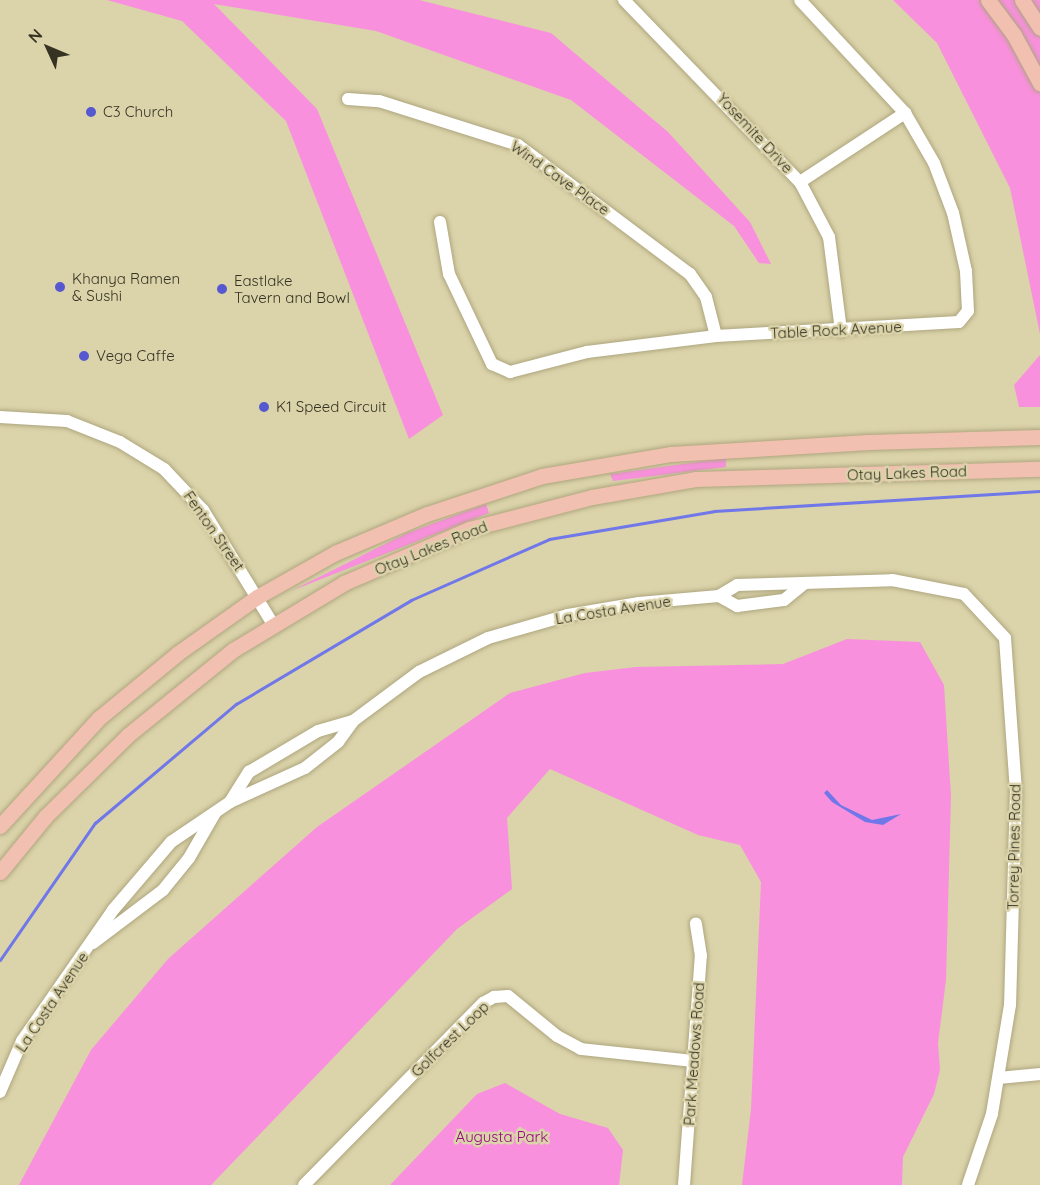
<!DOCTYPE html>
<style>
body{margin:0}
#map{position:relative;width:1040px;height:1185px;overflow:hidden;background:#dbd3aa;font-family:Quicksand,sans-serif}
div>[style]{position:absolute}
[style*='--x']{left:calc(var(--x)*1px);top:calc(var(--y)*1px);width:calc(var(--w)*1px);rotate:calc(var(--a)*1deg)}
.green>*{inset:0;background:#f990dd}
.water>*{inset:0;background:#7078e9}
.stream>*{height:3px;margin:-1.5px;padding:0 1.5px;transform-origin:1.5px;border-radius:1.5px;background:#7078e9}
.roads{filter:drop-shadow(0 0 2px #aea67f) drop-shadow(0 0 2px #aea67f)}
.minor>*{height:12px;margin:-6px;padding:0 6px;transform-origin:6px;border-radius:6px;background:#fff}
.major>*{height:15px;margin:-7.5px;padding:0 7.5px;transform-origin:7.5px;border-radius:7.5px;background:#f2c0b0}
.dots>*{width:16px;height:16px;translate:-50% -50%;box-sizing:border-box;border:3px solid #dbd3aa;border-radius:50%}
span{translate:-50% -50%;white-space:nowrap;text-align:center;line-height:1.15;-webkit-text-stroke:5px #dbd3aa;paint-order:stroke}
.poi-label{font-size:15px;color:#363323}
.left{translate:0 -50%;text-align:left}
.street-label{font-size:15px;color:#363323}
.park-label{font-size:15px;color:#96067e}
.north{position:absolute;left:18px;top:18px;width:60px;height:60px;-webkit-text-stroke:4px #dbd3aa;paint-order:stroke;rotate:314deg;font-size:16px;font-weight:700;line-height:24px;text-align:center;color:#363323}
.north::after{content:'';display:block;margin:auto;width:21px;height:27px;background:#363323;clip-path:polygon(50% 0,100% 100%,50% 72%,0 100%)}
</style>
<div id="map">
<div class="green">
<i style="clip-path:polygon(107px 0,419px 0,551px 33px,668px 132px,750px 222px,771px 264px,759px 263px,734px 226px,571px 100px,376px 31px,214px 4px,317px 109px,443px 415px,409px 439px,286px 121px,182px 21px)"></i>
<i style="clip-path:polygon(893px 0,1040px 0,1040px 334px,1010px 188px,937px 43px)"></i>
<i style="clip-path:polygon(1040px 355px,1040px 407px,1019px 407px,1014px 385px)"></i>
<i style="clip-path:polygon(726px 458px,726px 467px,613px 481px,610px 474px)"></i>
<i style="clip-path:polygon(486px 504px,489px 513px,291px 591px,407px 533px)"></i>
<i style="clip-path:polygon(847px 639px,920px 642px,944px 685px,951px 796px,946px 980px,938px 1043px,940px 1070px,934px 1094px,903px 1157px,902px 1185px,742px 1185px,751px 1109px,761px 882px,740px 845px,698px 835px,550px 769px,507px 818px,512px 889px,457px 929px,211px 1185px,19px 1185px,91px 1050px,168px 959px,317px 827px,510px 693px,585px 673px,636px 667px,783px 664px)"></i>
<i style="clip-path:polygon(505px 1083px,560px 1114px,608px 1128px,623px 1150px,619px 1185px,390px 1185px,477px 1094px)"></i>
</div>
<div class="water">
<i style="clip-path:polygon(827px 790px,841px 805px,872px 820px,901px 814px,883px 825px,865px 822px,832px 802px,824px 793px)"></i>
</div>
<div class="stream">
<i style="--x:0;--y:960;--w:167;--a:-55.3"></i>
<i style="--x:95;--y:823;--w:185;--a:-40.2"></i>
<i style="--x:236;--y:704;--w:204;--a:-30.7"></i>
<i style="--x:411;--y:600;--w:151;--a:-23.8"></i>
<i style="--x:549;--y:539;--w:167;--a:-9.6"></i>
<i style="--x:714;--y:511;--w:327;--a:-3.5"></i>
</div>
<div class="roads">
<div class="minor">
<i style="--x:624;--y:0;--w:253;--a:46"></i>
<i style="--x:800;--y:182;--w:62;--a:62.2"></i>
<i style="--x:829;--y:237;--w:95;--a:82.7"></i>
<i style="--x:348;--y:99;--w:31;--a:4"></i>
<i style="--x:379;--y:101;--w:146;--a:17.6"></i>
<i style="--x:518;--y:145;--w:215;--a:36.9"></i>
<i style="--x:690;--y:274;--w:28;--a:55"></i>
<i style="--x:706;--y:297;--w:40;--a:75.6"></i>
<i style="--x:800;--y:182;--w:126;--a:-33.3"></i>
<i style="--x:440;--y:222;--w:53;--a:80.2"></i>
<i style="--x:449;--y:274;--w:100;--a:64.5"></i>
<i style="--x:492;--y:364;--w:20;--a:24"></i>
<i style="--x:510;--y:372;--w:80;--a:-14.6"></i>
<i style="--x:587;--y:352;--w:130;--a:-7.1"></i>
<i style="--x:716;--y:336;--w:243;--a:-3.3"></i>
<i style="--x:959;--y:322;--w:14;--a:-51"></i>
<i style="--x:968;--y:311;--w:40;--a:-92.9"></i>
<i style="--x:966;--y:271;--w:59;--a:-102.6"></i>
<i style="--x:953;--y:213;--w:53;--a:-110.8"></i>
<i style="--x:934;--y:163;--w:58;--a:-120.1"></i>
<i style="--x:905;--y:113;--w:154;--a:-132.9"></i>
<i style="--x:0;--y:417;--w:67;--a:3.4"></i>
<i style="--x:67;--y:421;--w:57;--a:21.6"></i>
<i style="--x:120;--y:442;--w:52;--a:31.5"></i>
<i style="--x:164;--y:469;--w:57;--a:46.4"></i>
<i style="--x:203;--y:510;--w:136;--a:58.5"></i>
<i style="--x:719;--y:596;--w:21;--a:29"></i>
<i style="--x:737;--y:606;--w:47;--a:-7.3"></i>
<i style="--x:784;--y:600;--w:26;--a:-39"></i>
<i style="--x:230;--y:802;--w:36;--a:-58"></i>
<i style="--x:249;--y:772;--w:80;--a:-30.7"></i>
<i style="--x:318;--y:731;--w:36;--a:-16"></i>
<i style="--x:93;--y:943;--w:88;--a:-37.1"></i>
<i style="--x:163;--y:890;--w:41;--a:-50.9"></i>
<i style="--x:189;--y:858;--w:52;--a:-60"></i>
<i style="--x:999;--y:1078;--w:41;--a:-5.6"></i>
<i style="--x:0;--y:1092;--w:56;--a:-66.7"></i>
<i style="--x:22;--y:1041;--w:160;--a:-55.2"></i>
<i style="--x:113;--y:910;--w:89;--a:-49.5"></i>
<i style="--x:171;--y:842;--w:71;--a:-34.1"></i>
<i style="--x:230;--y:802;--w:82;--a:-24.4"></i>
<i style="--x:305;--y:768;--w:42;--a:-38.2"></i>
<i style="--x:338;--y:742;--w:26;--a:-54"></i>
<i style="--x:353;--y:721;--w:82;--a:-36.6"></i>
<i style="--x:419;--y:672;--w:77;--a:-26.2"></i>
<i style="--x:488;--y:638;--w:83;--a:-16"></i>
<i style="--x:568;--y:615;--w:72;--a:-9.6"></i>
<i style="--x:639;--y:603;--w:80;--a:-5"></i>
<i style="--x:719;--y:596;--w:21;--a:-31"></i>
<i style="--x:737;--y:585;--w:155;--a:-1.8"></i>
<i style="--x:892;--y:580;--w:73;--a:11"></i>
<i style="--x:964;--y:594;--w:60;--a:47"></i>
<i style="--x:1005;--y:638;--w:154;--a:85.9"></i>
<i style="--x:1016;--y:792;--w:213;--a:91.6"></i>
<i style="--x:1010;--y:1005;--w:110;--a:99.4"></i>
<i style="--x:992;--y:1114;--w:75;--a:108.7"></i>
<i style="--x:304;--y:1185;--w:255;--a:-45.5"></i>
<i style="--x:483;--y:1003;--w:13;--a:-29"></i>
<i style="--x:494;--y:997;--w:14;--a:-4"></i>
<i style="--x:508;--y:996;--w:63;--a:39.2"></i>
<i style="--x:557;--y:1036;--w:27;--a:28"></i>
<i style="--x:581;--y:1049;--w:114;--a:6.1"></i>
<i style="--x:684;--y:1185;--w:230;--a:-85.8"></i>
<i style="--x:701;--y:956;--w:33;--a:-99"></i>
</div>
<div class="major">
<i style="--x:988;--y:0;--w:44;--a:53.4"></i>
<i style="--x:1014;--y:35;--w:55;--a:61.6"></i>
<i style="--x:1022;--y:0;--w:33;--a:57"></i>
<i style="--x:0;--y:826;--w:147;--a:-47.5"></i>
<i style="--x:99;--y:718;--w:102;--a:-39.4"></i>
<i style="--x:178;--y:653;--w:97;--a:-35.3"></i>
<i style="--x:257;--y:597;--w:90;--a:-29.4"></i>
<i style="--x:335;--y:553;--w:100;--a:-23"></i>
<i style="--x:427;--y:514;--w:121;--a:-18.3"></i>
<i style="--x:542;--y:476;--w:131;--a:-9.7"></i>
<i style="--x:671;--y:454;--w:198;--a:-3.5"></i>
<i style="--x:869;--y:442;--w:171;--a:-1.7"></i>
<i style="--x:0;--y:872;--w:72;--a:-50.6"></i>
<i style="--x:46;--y:816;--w:115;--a:-44.6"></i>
<i style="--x:128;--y:735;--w:135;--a:-39"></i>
<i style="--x:233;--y:650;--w:130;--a:-31.1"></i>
<i style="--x:344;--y:583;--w:136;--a:-23.4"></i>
<i style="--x:469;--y:529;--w:127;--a:-14.6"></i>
<i style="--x:592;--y:497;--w:106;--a:-9.8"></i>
<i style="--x:696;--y:479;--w:344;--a:-1.7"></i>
</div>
</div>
<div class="dots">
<i style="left:91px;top:112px;background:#5658cf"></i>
<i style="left:60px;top:287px;background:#5658cf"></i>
<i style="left:222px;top:289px;background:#5658cf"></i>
<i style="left:84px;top:356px;background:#5658cf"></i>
<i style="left:264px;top:407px;background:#5658cf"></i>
</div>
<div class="poi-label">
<span class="left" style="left:103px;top:112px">C3 Church</span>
<span class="left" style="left:72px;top:287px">Khanya Ramen<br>&amp; Sushi</span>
<span class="left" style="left:234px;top:289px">Eastlake<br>Tavern and Bowl</span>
<span class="left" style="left:96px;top:356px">Vega Caffe</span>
<span class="left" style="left:276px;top:407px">K1 Speed Circuit</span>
</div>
<div class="street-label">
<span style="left:755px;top:133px;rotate:47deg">Yosemite Drive</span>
<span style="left:560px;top:178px;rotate:35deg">Wind Cave Place</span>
<span style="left:836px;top:330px;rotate:-3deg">Table Rock Avenue</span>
<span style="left:907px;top:473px;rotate:-2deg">Otay Lakes Road</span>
<span style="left:214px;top:531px;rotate:55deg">Fenton Street</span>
<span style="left:431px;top:548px;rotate:-22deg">Otay Lakes Road</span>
<span style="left:613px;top:610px;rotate:-9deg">La Costa Avenue</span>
<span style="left:1014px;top:847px;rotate:-89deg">Torrey Pines Road</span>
<span style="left:52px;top:1002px;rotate:-56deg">La Costa Avenue</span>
<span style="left:450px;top:1039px;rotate:-44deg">Golfcrest Loop</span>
<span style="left:694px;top:1054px;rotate:-86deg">Park Meadows Road</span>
</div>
<div class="park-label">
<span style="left:502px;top:1137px">Augusta Park</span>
</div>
<div class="north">N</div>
</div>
